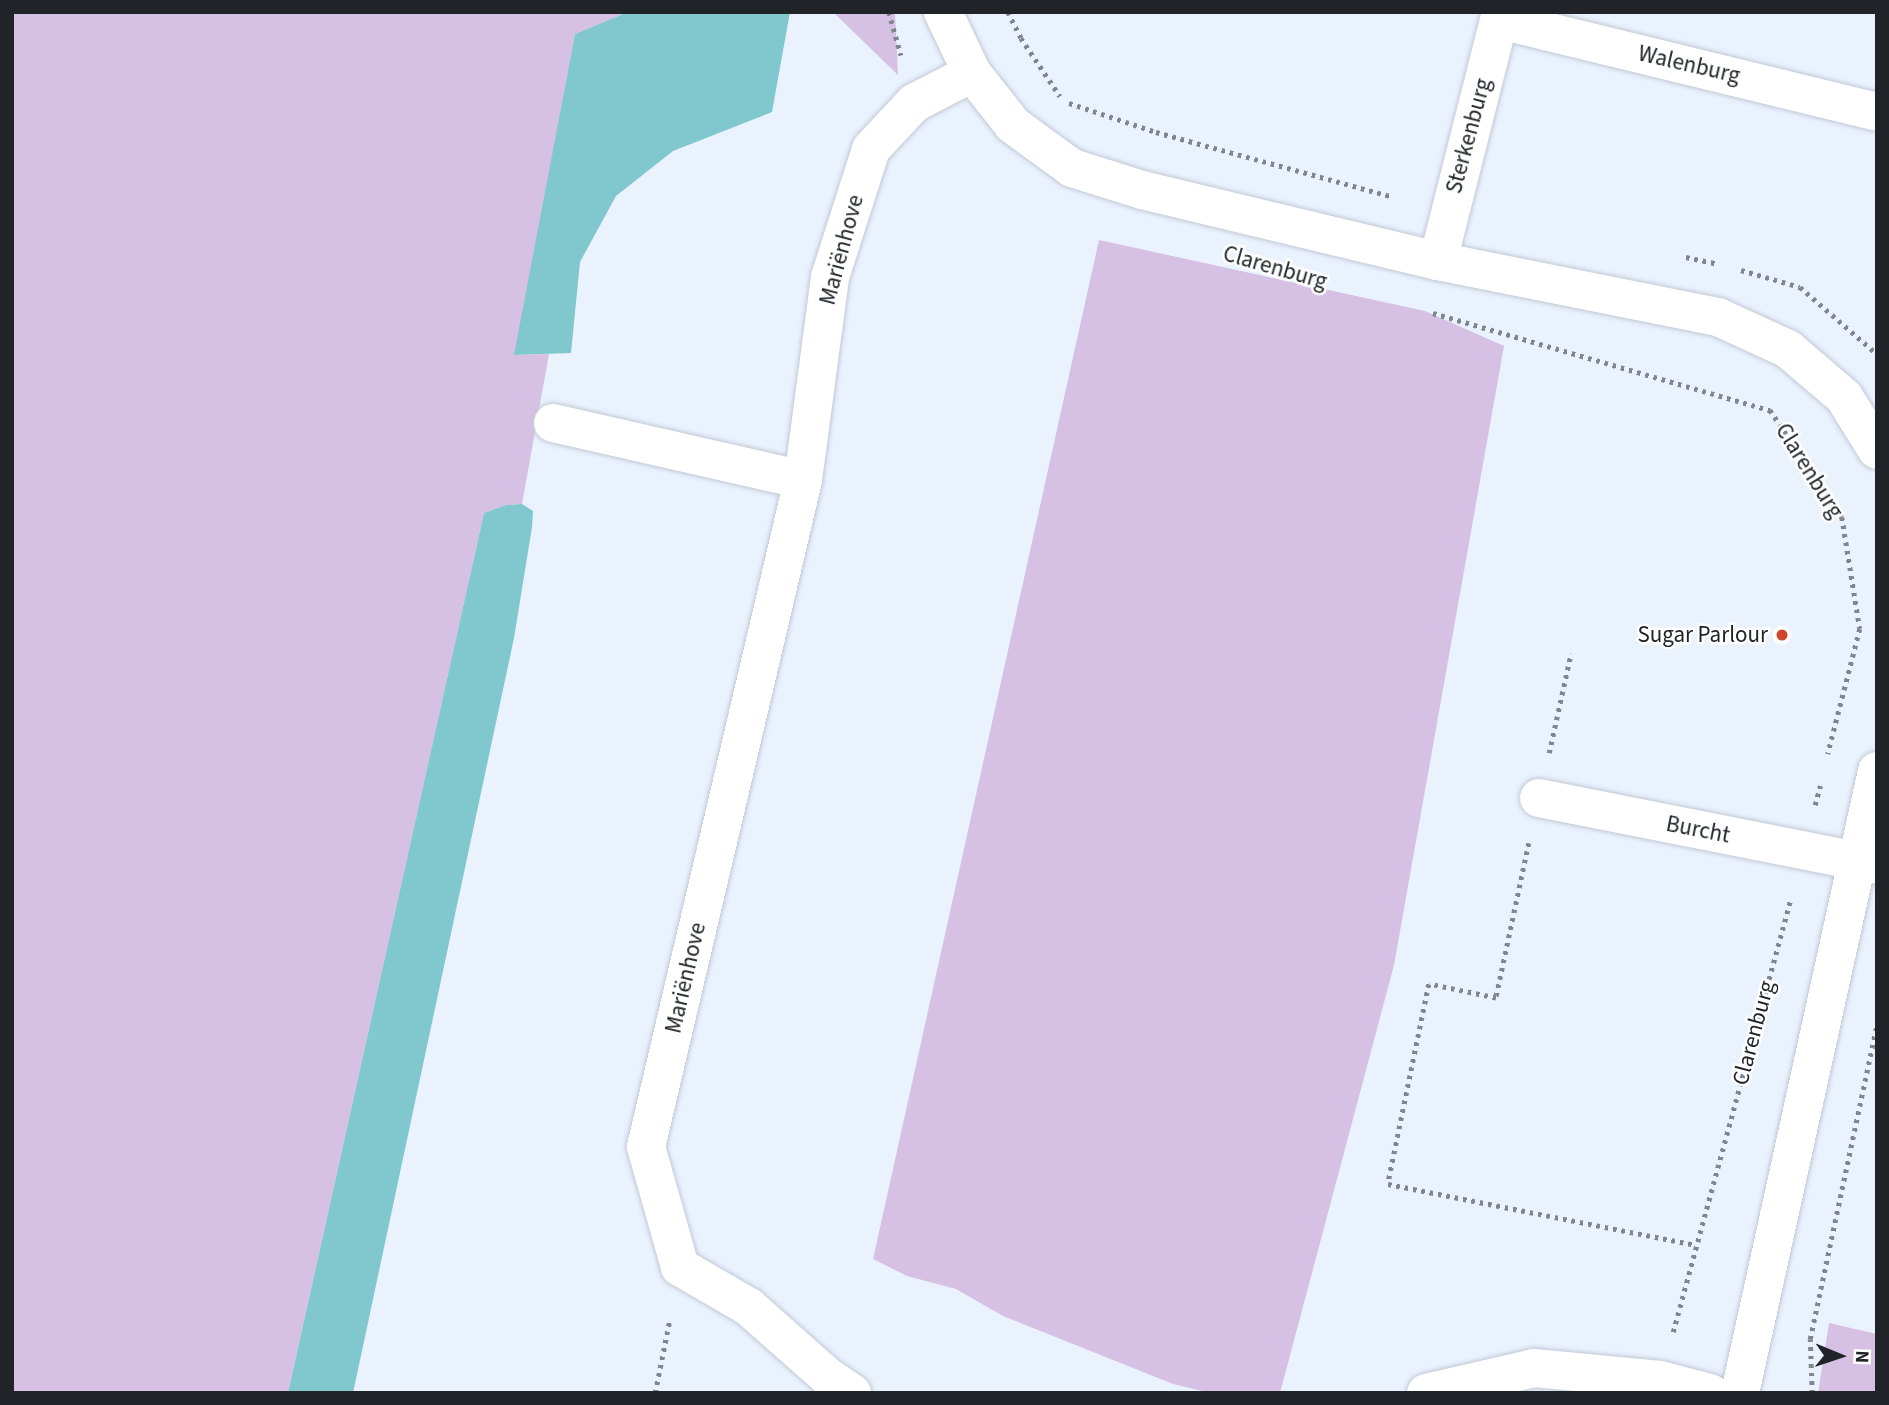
<!DOCTYPE html>
<meta charset="utf-8">
<style>
body{margin:0}
#map{position:relative;width:1889px;height:1405px;overflow:hidden;background:#eaf2fe;font-family:"Source Sans 3",sans-serif}
div>[style]{position:absolute}
[style*='--x']{left:calc(var(--x)*1px);top:calc(var(--y)*1px);width:calc(var(--w)*1px);rotate:calc(var(--a)*1deg)}
.green>*{inset:0;background:#d6c1e4}
.water>*{inset:0;background:#80c7ce}
.path>*{height:4.5px;margin-top:-2.25px;transform-origin:0;background:repeating-linear-gradient(90deg,#81868e 0 3.5px,transparent 0 8.5px)}
.roads{filter:drop-shadow(0 0 2px #c1c9d5) drop-shadow(0 0 2px #c1c9d5)}
.minor>*{height:38px;margin:-19px;padding:0 19px;transform-origin:19px;border-radius:19px;background:#fff}
.tertiary>*{height:38px;margin:-19px;padding:0 19px;transform-origin:19px;border-radius:19px;background:#fff}
.dots>*{width:19px;height:19px;translate:-50% -50%;box-sizing:border-box;border:4px solid #fff;border-radius:50%}
span{translate:-50% -50%;white-space:nowrap;text-align:center;line-height:1.15;-webkit-text-stroke:5px #fff;paint-order:stroke}
.street-label{font-size:23px;color:#202328}
.poi-label{font-size:23px;color:#202328}
.right{translate:-100% -50%;text-align:right}
.frame{position:absolute;inset:0;border:14px solid #202328;pointer-events:none}
.north{position:absolute;left:1805px;top:1321px;width:70px;height:70px;-webkit-text-stroke:5px #fff;paint-order:stroke;rotate:92deg;font-size:19px;font-weight:700;line-height:28px;text-align:center;color:#202328}
.north::after{content:'';display:block;margin:auto;width:24px;height:32px;background:#202328;clip-path:polygon(50% 0,100% 100%,50% 72%,0 100%)}
</style>
<div id="map">
<div class="green">
<i style="clip-path:polygon(12px 12px,628px 12px,575px 34px,515px 355px,549px 354px,522px 504px,506px 505px,484px 513px,288px 1393px,12px 1393px)"></i>
<i style="clip-path:polygon(833px 12px,895px 12px,898px 75px)"></i>
<i style="clip-path:polygon(1099px 240px,1425px 311px,1504px 346px,1394px 965px,1280px 1393px,1211px 1393px,1173px 1384px,1003px 1316px,956px 1289px,907px 1276px,873px 1259px)"></i>
<i style="clip-path:polygon(1829px 1323px,1877px 1334px,1877px 1393px,1818px 1393px)"></i>
</div>
<div class="water">
<i style="clip-path:polygon(628px 12px,790px 12px,772px 112px,673px 151px,616px 196px,580px 262px,571px 353px,514px 355px,575px 34px)"></i>
<i style="clip-path:polygon(522px 504px,533px 511px,532px 527px,514px 638px,353px 1393px,288px 1393px,484px 513px,506px 505px)"></i>
</div>
<div class="path">
<i style="--x:889;--y:12;--w:45;--a:74.4"></i>
<i style="--x:1008;--y:12;--w:29;--a:63"></i>
<i style="--x:1021;--y:38;--w:70;--a:56.1"></i>
<i style="--x:1069;--y:103;--w:92;--a:18.4"></i>
<i style="--x:1156;--y:132;--w:243;--a:15.3"></i>
<i style="--x:1686;--y:257;--w:30;--a:12"></i>
<i style="--x:1741;--y:270;--w:61;--a:16.1"></i>
<i style="--x:1800;--y:287;--w:102;--a:41"></i>
<i style="--x:1433;--y:313;--w:351;--a:16.1"></i>
<i style="--x:1770;--y:410;--w:129;--a:56.1"></i>
<i style="--x:1842;--y:517;--w:113;--a:80.9"></i>
<i style="--x:1860;--y:629;--w:129;--a:104.4"></i>
<i style="--x:1549;--y:753;--w:102;--a:-77.6"></i>
<i style="--x:1815;--y:805;--w:20;--a:-75"></i>
<i style="--x:1529;--y:843;--w:158;--a:102"></i>
<i style="--x:1496;--y:998;--w:68;--a:-168.2"></i>
<i style="--x:1429;--y:984;--w:204;--a:101.6"></i>
<i style="--x:1388;--y:1184;--w:314;--a:11.2"></i>
<i style="--x:1673;--y:1332;--w:450;--a:-74.8"></i>
<i style="--x:655;--y:1393;--w:76;--a:-78.7"></i>
<i style="--x:1812;--y:1393;--w:54;--a:-92.1"></i>
<i style="--x:1810;--y:1339;--w:323;--a:-78"></i>
</div>
<div class="roads">
<div class="minor">
<i style="--x:1500;--y:20;--w:388;--a:13.7"></i>
<i style="--x:1438;--y:261;--w:257;--a:-75.8"></i>
<i style="--x:553;--y:423;--w:256;--a:12.8"></i>
<i style="--x:1539;--y:798;--w:345;--a:11.2"></i>
<i style="--x:852;--y:1393;--w:29;--a:-146"></i>
<i style="--x:828;--y:1377;--w:106;--a:-138.5"></i>
<i style="--x:749;--y:1307;--w:80;--a:-149.9"></i>
<i style="--x:680;--y:1267;--w:125;--a:-105.8"></i>
<i style="--x:646;--y:1147;--w:685;--a:-76.75"></i>
<i style="--x:803;--y:480;--w:205;--a:-82.4"></i>
<i style="--x:830;--y:277;--w:134;--a:-72.2"></i>
<i style="--x:871;--y:149;--w:63;--a:-46.9"></i>
<i style="--x:914;--y:103;--w:65;--a:-27.3"></i>
<i style="--x:1426;--y:1393;--w:111;--a:-13"></i>
<i style="--x:1534;--y:1368;--w:127;--a:5.4"></i>
<i style="--x:1660;--y:1380;--w:52;--a:14.6"></i>
</div>
<div class="tertiary">
<i style="--x:943;--y:12;--w:68;--a:64.6"></i>
<i style="--x:972;--y:73;--w:66;--a:51.7"></i>
<i style="--x:1013;--y:125;--w:73;--a:36.1"></i>
<i style="--x:1072;--y:168;--w:73;--a:17.4"></i>
<i style="--x:1142;--y:190;--w:304;--a:13.5"></i>
<i style="--x:1438;--y:261;--w:286;--a:11.3"></i>
<i style="--x:1718;--y:317;--w:77;--a:24.6"></i>
<i style="--x:1788;--y:349;--w:74;--a:40.6"></i>
<i style="--x:1844;--y:397;--w:62;--a:58.1"></i>
<i style="--x:1740;--y:1393;--w:637;--a:-77.58"></i>
</div>
</div>
<div class="dots">
<i style="left:1782px;top:635px;background:#d1462b"></i>
</div>
<div class="street-label">
<span style="left:1689px;top:65px;rotate:13deg">Walenburg</span>
<span style="left:1469px;top:136px;rotate:-75deg">Sterkenburg</span>
<span style="left:842px;top:250px;rotate:-75deg">Mariënhove</span>
<span style="left:1275px;top:268px;rotate:16deg">Clarenburg</span>
<span style="left:1809px;top:471px;rotate:58deg">Clarenburg</span>
<span style="left:1698px;top:830px;rotate:11deg">Burcht</span>
<span style="left:686px;top:978px;rotate:-77deg">Mariënhove</span>
<span style="left:1754px;top:1033px;rotate:-75deg">Clarenburg</span>
</div>
<div class="poi-label">
<span class="right" style="left:1768px;top:635px">Sugar Parlour</span>
</div>
<div class="frame"></div>
<div class="north">N</div>
</div>
